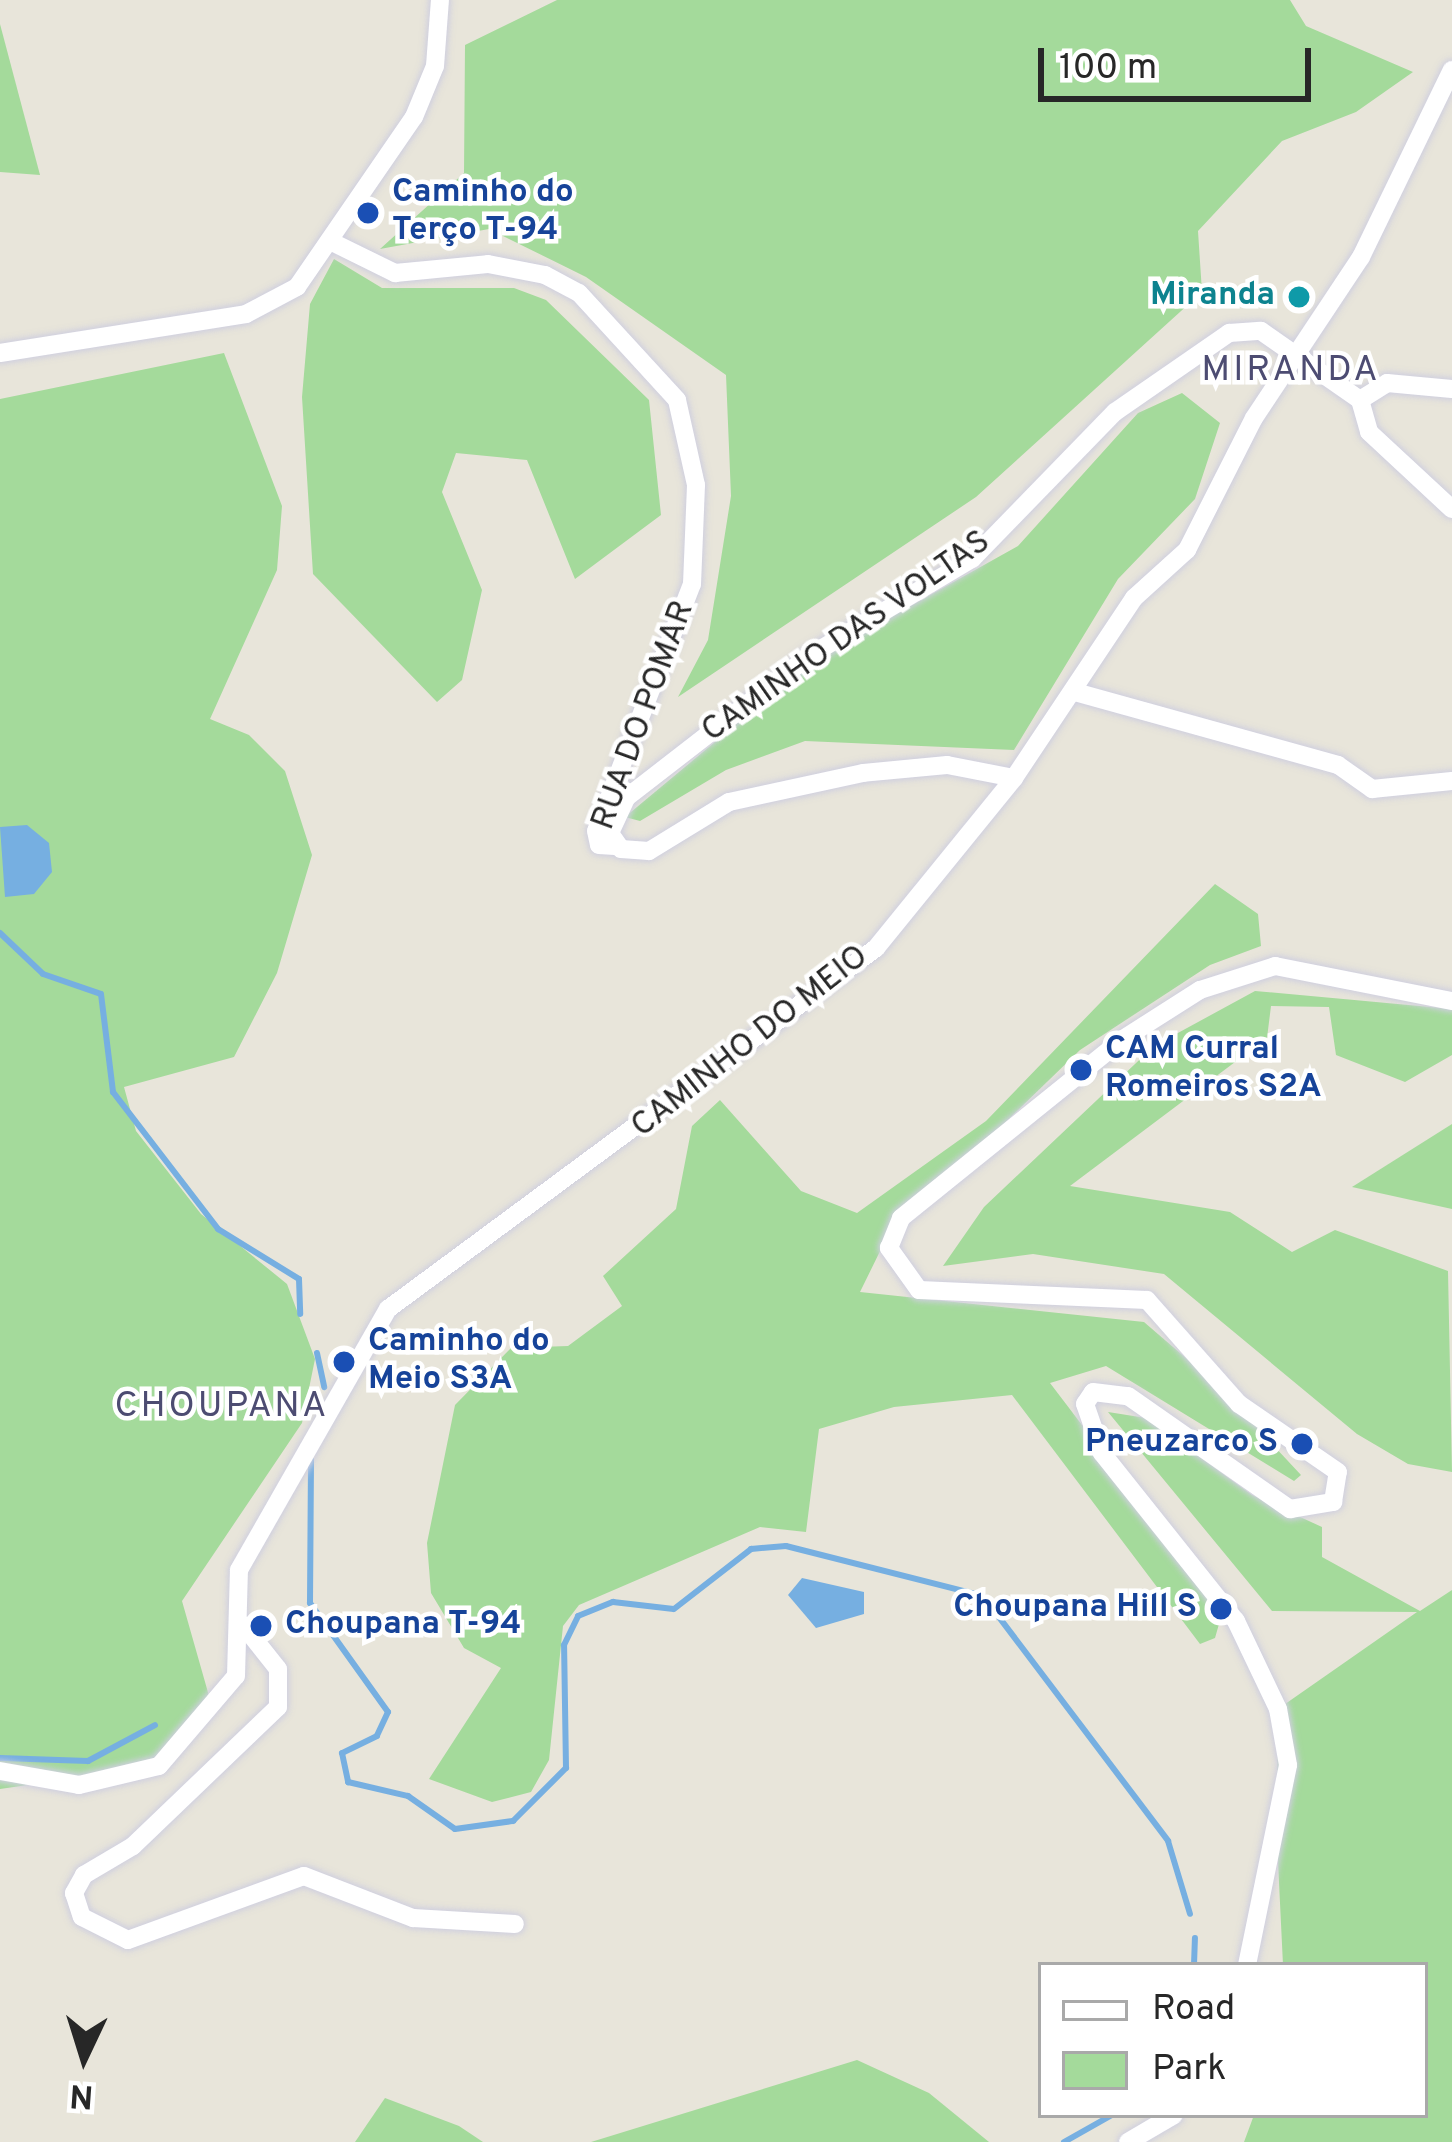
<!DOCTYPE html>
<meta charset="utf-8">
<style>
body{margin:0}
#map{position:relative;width:1452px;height:2142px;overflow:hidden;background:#e8e5da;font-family:Overpass,sans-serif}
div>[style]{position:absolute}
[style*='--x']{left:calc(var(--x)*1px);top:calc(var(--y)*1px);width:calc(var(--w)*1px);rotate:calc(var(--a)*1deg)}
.green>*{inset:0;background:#a4da9b}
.water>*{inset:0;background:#76afe1}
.stream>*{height:6px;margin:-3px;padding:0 3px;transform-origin:3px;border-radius:3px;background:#76afe1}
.roads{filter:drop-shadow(0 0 3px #cfcfdf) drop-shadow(0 0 3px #cfcfdf)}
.minor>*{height:18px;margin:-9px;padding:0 9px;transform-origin:9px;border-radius:9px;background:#fff}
.dots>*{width:33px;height:33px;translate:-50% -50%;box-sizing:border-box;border:6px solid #fff;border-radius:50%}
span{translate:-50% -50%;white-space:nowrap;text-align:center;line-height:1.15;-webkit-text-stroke:9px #fff;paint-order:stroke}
.transit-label{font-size:33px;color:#164399;font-weight:700}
.left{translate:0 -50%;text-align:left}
.right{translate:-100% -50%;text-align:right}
.culture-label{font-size:33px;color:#0d838f;font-weight:700}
.street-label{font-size:33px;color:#272727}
.neighbourhood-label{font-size:36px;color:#4d4c72;letter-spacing:3px}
.legend{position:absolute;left:1038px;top:1962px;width:390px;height:156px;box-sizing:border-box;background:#fff;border:3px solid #a9a9a9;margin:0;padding:15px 21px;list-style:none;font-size:36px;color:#272727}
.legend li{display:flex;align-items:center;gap:24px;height:60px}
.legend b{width:60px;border:3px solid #a9a9a9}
.north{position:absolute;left:24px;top:1998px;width:120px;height:120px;-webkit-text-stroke:9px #fff;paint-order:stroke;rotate:184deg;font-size:33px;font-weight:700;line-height:48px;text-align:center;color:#272727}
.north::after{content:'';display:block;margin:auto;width:42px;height:54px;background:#272727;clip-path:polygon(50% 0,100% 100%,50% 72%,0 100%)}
.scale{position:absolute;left:1038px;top:48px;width:273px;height:54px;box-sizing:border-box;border:6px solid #272727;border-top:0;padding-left:15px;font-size:36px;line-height:42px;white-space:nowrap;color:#272727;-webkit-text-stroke:9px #fff;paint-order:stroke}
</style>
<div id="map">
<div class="green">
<i style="clip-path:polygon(557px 0,1290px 0,1306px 26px,1413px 72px,1356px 112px,1282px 141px,1198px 231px,1202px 292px,976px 497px,678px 697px,708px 640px,731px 496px,726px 375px,586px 277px,489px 229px,380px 249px,464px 173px,465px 45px)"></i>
<i style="clip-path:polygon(0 24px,40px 175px,0 172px)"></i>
<i style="clip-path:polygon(334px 259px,382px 288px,514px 288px,546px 300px,649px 400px,661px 515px,575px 579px,527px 460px,456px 453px,442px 492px,482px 590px,462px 680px,437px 702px,313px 574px,302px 397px,310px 304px)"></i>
<i style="clip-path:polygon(224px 353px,282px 506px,277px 570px,210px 719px,249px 735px,285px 771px,312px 855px,277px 973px,234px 1057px,124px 1087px,136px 1131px,201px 1214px,287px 1284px,315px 1359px,302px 1423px,182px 1601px,213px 1710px,159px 1766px,0 1789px,0 399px)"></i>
<i style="clip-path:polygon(1182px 393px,1220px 423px,1195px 499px,1118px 579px,1014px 750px,805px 741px,726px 770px,640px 821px,625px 817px,812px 661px,1018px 546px,1138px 413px)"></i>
<i style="clip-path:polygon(1215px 884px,1258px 914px,1261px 946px,1210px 965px,1080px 1050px,887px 1237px,860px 1292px,1144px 1322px,1216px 1384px,1301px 1475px,1294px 1481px,1106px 1366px,1050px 1383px,1223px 1610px,1215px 1638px,1200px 1644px,1012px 1395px,894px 1407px,819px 1429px,806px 1532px,760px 1527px,579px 1605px,563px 1626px,549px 1760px,531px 1792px,492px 1802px,429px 1779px,501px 1668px,464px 1648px,431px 1593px,427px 1543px,455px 1405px,511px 1348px,568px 1346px,622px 1306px,603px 1276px,676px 1209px,692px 1126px,720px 1100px,801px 1191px,857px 1213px,986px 1121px)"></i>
<i style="clip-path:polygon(1255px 991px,1452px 1009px,1452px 1055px,1405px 1082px,1336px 1055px,1329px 1007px,1271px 1006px,1267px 1038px,1070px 1186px,1230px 1212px,1292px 1252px,1335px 1230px,1448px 1271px,1452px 1472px,1408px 1464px,1357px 1434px,1164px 1274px,1033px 1254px,943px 1266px,984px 1207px,1154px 1046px)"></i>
<i style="clip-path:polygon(1452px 1124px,1452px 1209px,1352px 1187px)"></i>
<i style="clip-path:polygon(1108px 1412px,1146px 1418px,1252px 1495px,1322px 1527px,1322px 1557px,1420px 1611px,1452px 1590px,1452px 2142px,1244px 2142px,1254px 2115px,1425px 2115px,1425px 1965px,1283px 1965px,1277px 1841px,1278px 1709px,1417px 1612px,1272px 1611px)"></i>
<i style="clip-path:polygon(857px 2060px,929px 2093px,989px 2142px,591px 2142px)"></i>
<i style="clip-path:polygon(385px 2098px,459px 2126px,483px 2142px,355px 2142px)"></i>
</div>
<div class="water">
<i style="clip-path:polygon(27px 825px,49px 843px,52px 872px,34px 894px,5px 897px,0 827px)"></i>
<i style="clip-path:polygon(802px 1578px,864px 1592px,864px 1614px,816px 1628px,788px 1595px)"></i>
</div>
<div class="stream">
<i style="--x:0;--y:933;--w:59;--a:43.6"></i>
<i style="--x:43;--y:974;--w:61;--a:19"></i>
<i style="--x:101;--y:994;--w:99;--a:83"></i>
<i style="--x:113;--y:1092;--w:173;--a:52.5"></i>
<i style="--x:218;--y:1229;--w:95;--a:31.7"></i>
<i style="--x:299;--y:1279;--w:35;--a:88"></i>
<i style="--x:317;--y:1353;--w:35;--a:78"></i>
<i style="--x:311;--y:1460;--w:143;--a:90.4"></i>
<i style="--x:310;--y:1603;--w:134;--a:54.4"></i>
<i style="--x:388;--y:1712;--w:26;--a:115"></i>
<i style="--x:377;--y:1736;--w:39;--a:154"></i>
<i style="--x:342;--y:1753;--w:30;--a:78"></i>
<i style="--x:348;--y:1782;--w:62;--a:13.1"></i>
<i style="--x:408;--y:1796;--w:57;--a:35.1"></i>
<i style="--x:455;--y:1829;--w:59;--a:-7.9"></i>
<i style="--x:513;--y:1821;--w:75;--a:-45"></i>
<i style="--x:566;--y:1768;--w:123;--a:-90.9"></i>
<i style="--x:564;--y:1645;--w:32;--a:-64"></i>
<i style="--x:578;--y:1616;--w:38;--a:-22"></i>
<i style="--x:613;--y:1602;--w:61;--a:6.5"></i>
<i style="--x:674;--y:1609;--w:98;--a:-37.9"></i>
<i style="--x:751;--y:1549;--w:35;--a:-5"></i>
<i style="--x:786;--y:1546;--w:203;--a:14.2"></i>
<i style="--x:983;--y:1596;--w:307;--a:52.9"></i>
<i style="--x:1168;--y:1841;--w:76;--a:73.2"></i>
<i style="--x:0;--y:1758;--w:88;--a:2"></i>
<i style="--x:88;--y:1761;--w:76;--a:-28.2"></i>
<i style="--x:1194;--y:1965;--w:27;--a:-88"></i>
<i style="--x:1064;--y:2142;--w:55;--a:-29.4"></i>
</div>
<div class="roads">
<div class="minor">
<i style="--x:336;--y:244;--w:66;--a:26.2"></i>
<i style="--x:395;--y:273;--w:93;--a:-5.5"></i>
<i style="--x:488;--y:264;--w:58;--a:10.9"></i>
<i style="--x:545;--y:275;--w:38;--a:28"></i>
<i style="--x:579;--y:293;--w:145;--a:47.5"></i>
<i style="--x:677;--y:400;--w:87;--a:77.4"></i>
<i style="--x:696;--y:485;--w:99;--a:92.3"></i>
<i style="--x:692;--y:584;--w:265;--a:111.2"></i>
<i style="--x:596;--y:831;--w:14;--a:78"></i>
<i style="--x:599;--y:845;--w:16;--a:4"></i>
<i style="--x:0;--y:353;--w:249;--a:-9"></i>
<i style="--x:246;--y:314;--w:58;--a:-27.9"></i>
<i style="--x:297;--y:287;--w:206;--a:-55.5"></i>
<i style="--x:414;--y:117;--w:55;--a:-67.6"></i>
<i style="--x:435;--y:66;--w:66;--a:-85.7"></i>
<i style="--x:1360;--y:400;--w:33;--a:74"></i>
<i style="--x:1369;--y:432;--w:113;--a:42.9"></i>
<i style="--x:1360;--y:400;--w:32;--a:-32"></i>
<i style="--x:1387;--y:383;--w:65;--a:5.3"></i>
<i style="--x:1075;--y:692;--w:273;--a:15.5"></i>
<i style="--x:1338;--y:765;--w:42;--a:35.2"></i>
<i style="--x:1372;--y:789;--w:80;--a:-5.7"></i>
<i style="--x:1014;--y:778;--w:68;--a:-169"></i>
<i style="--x:947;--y:765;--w:84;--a:174.6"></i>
<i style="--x:863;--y:773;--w:137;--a:167.8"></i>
<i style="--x:729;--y:802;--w:94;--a:148.5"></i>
<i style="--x:649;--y:851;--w:28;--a:-176"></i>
<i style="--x:621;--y:849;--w:19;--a:-125"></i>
<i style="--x:610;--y:833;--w:38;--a:-65"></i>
<i style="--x:626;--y:798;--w:232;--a:-37.8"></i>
<i style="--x:809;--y:656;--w:190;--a:-30.8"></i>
<i style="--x:972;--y:559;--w:205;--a:-45.8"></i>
<i style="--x:1115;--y:412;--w:139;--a:-34.7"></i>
<i style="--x:1229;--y:333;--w:32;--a:-4"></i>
<i style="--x:1261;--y:331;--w:121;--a:34.9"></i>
<i style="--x:243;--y:1625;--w:56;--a:51.5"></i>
<i style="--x:278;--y:1669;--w:38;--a:90"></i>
<i style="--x:278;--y:1707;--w:201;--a:136.2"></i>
<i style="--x:133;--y:1846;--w:57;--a:149.4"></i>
<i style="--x:84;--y:1875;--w:21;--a:119"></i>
<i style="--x:74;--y:1893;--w:25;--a:72"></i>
<i style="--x:82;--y:1917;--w:51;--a:26.6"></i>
<i style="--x:128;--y:1940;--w:187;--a:-20"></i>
<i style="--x:304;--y:1876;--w:117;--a:21.1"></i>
<i style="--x:413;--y:1918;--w:102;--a:3.4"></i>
<i style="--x:0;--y:1771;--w:80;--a:10"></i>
<i style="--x:79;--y:1785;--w:82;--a:-13.4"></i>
<i style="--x:159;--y:1766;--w:118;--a:-49.5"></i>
<i style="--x:236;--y:1676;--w:106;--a:-88.4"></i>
<i style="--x:239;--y:1570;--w:301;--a:-60.3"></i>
<i style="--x:388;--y:1309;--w:607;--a:-36.49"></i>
<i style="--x:876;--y:948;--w:219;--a:-50.9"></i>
<i style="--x:1014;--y:778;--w:216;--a:-56.3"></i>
<i style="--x:1134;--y:598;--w:72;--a:-42.2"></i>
<i style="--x:1187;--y:550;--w:148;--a:-63.1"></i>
<i style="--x:1254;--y:418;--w:193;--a:-56.4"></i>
<i style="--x:1361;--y:257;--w:208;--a:-64.1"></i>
<i style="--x:1247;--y:1965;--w:204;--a:-78.4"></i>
<i style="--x:1288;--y:1765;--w:57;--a:-100.1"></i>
<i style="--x:1278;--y:1709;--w:98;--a:-115.5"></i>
<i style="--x:1236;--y:1621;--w:215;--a:-128.6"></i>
<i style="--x:1102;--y:1453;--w:52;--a:-109.1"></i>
<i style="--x:1085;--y:1404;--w:14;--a:-56"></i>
<i style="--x:1093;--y:1392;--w:35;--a:7"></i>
<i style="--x:1128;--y:1396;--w:198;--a:34.9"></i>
<i style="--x:1290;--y:1509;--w:44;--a:-9.2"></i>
<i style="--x:1333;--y:1502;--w:30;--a:-81"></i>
<i style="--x:1338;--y:1472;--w:120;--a:-145.5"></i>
<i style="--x:1239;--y:1404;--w:139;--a:-131.5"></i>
<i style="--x:1147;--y:1300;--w:228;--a:-177.5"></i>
<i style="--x:919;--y:1290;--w:52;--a:-125.5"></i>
<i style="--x:889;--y:1248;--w:32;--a:-68"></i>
<i style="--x:901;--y:1218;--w:285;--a:-38.9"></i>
<i style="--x:1123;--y:1039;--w:91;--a:-32.5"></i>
<i style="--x:1200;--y:990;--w:79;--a:-17.7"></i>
<i style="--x:1275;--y:966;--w:180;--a:11.2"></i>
<i style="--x:1128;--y:2142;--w:53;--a:-30.4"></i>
</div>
</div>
<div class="dots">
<i style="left:368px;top:213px;background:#1a4fb4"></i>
<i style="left:1299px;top:297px;background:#0f9aa8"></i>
<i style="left:1081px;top:1070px;background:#1a4fb4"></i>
<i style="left:344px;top:1362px;background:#1a4fb4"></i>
<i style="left:1302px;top:1444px;background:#1a4fb4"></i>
<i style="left:1221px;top:1609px;background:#1a4fb4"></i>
<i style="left:261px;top:1626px;background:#1a4fb4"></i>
</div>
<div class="transit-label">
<span class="left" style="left:392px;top:213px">Caminho do<br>Terço T-94</span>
<span class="left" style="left:1105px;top:1070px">CAM Curral<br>Romeiros S2A</span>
<span class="left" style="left:368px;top:1362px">Caminho do<br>Meio S3A</span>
<span class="right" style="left:1278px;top:1444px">Pneuzarco S</span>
<span class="right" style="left:1197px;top:1609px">Choupana Hill S</span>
<span class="left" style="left:285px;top:1626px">Choupana T-94</span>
</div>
<div class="culture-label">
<span class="right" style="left:1275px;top:297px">Miranda</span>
</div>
<div class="street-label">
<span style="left:847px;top:638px;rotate:-35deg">CAMINHO DAS VOLTAS</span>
<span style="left:645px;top:716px;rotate:-70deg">RUA DO POMAR</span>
<span style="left:751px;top:1043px;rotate:-38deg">CAMINHO DO MEIO</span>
</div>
<div class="neighbourhood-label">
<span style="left:1291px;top:372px">MIRANDA</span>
<span style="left:222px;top:1408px">CHOUPANA</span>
</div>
<ul class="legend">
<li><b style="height:15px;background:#fff"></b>Road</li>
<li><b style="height:33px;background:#a4da9b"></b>Park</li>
</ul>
<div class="north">N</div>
<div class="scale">100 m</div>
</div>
